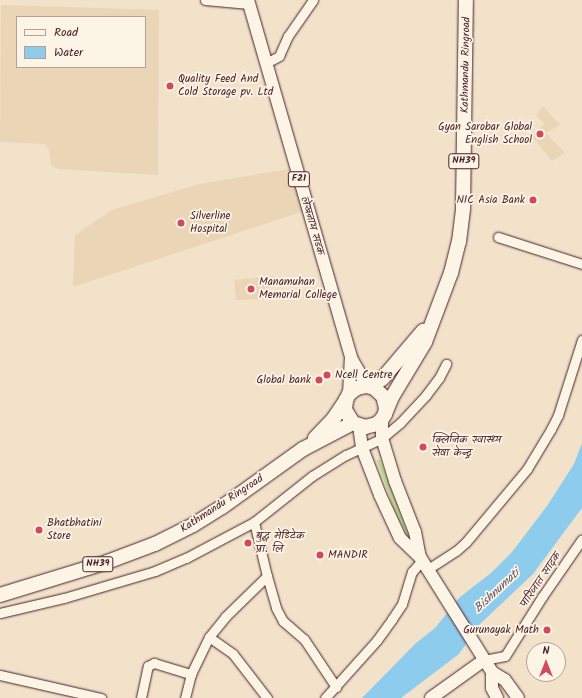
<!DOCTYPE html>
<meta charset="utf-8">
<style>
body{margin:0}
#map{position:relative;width:582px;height:698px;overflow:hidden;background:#f2e2ca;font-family:Kalam,"Playpen Sans Deva",sans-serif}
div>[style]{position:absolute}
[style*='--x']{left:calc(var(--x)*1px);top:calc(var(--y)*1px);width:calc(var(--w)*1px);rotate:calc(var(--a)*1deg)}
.built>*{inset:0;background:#ead5b7}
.green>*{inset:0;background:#b9da93}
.water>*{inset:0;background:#8eccee}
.roads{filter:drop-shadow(0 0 1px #4a1f2b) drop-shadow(0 0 1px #4a1f2b)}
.minor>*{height:9px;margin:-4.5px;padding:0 4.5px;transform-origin:4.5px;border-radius:4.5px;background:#fcf5e5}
.major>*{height:12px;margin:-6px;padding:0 6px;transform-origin:6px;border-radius:6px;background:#fcf5e5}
.highway>*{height:14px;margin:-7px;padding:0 7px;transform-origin:7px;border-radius:7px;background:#fcf5e5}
.dots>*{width:11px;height:11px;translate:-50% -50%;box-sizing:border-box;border:2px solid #fcf5e5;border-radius:50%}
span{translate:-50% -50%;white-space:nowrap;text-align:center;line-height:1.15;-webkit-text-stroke:3.5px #fcf5e5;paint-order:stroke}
.shield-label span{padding:1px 3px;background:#fcf5e5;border:1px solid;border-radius:3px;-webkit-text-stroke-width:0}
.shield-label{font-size:10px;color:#4a1f2b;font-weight:700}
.street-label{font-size:11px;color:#4a1f2b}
.poi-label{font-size:11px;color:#4a1f2b}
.left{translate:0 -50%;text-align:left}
.right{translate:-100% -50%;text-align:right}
.water-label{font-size:12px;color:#5e5366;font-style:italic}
.legend{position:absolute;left:16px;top:16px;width:130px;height:52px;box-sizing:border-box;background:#fcf5e5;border:1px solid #b59f9b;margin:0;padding:5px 7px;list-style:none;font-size:12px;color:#4a1f2b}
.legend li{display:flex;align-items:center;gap:8px;height:20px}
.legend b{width:20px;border:1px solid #b59f9b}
.north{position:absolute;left:526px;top:642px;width:40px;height:40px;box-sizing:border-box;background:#fcf5e5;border:1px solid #b59f9b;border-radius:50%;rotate:0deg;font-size:11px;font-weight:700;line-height:16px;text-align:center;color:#4a1f2b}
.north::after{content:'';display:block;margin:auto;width:14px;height:18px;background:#d1495b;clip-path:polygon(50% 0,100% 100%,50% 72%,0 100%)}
</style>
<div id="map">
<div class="built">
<i style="clip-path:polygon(evenodd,1px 5px,159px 10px,158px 175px,58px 169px,51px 165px,49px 150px,45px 144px,0 142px,1px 5px,17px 17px,145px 17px,145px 67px,17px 67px,17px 17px)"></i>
<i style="clip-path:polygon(543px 106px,560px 125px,546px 133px,565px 153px,552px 161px,531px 135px,545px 124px,536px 115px)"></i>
<i style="clip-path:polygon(295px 168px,307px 210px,73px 287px,75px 235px,112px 210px,199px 184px)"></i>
<i style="clip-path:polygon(274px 276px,263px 299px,236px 300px,234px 280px)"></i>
</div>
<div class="green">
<i style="clip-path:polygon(378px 459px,380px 460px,409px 536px,407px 536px,394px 509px,377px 461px)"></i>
</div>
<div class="water">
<i style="clip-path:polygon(582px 443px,582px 508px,533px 574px,480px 624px,459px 654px,401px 698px,362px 698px,416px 643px,435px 628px,460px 597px,491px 573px,512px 552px,547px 506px,574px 464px)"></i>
</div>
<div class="roads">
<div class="minor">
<i style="--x:205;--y:0;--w:44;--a:5.2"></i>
<i style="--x:266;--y:63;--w:15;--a:-28"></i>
<i style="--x:279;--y:56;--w:22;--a:-66"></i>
<i style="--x:288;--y:36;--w:44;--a:-55.2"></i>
<i style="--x:498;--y:237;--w:88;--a:17.8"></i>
<i style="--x:254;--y:522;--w:56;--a:76.5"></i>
<i style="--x:267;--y:576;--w:33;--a:74"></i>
<i style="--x:276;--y:608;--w:15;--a:62"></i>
<i style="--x:283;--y:621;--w:28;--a:41"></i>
<i style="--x:304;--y:639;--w:58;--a:56.3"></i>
<i style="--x:428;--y:569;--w:33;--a:-33"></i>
<i style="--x:456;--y:551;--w:13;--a:-42"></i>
<i style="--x:466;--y:542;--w:95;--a:-50.1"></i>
<i style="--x:527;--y:469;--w:47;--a:-59"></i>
<i style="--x:551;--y:429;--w:16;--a:-63"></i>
<i style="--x:558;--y:415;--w:79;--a:-72.3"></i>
<i style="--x:0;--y:613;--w:66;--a:-13.2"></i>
<i style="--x:64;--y:598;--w:95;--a:-16.5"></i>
<i style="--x:155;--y:571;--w:34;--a:-23"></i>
<i style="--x:186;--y:558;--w:77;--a:-27.9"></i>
<i style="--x:254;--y:522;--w:74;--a:-38.4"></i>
<i style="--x:312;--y:476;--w:40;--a:-32"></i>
<i style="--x:346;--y:455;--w:40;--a:-25"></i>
<i style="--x:382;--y:438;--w:23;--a:-40"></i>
<i style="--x:400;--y:423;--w:38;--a:-47"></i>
<i style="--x:426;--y:395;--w:21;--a:-53"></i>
<i style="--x:439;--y:378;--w:16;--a:-63"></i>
<i style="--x:209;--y:637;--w:29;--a:35"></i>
<i style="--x:233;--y:654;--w:56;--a:52.3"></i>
<i style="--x:484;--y:660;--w:21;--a:-11"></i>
<i style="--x:505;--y:656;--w:70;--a:-57.9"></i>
<i style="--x:542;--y:597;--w:70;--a:-55.4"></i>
<i style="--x:0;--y:675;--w:104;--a:12.8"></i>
<i style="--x:141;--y:698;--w:33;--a:-78"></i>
<i style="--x:148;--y:666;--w:7;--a:-27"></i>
<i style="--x:154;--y:663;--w:39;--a:17"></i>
<i style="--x:185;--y:698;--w:25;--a:-76"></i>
<i style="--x:191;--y:674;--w:41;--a:-64.1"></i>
<i style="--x:209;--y:637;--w:26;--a:-51"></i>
<i style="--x:225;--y:617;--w:59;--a:-44.3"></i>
<i style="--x:325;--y:698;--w:78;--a:-48.1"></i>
<i style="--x:377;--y:640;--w:26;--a:-54"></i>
<i style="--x:392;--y:619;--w:18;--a:-56"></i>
<i style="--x:402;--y:604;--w:34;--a:-73"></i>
<i style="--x:412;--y:572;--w:16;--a:-50"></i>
</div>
<div class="major">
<i style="--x:248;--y:0;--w:373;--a:73.9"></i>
<i style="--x:351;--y:358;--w:32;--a:60"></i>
<i style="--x:349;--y:394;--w:34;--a:-87"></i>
<i style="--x:382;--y:419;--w:19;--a:90"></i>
<i style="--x:382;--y:438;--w:45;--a:73.2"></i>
<i style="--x:395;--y:481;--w:55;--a:68.6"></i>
<i style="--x:415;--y:532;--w:25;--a:79"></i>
<i style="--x:359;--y:426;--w:22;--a:82"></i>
<i style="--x:362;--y:448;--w:50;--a:69"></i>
<i style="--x:380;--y:495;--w:47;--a:65.1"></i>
<i style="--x:400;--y:538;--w:28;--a:44"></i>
<i style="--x:420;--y:557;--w:136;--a:57.9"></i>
<i style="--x:492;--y:672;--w:15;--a:32"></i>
<i style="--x:505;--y:680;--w:22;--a:54"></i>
<i style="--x:492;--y:672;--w:16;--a:90"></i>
<i style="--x:492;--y:688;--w:11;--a:63"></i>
<i style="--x:431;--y:698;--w:65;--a:-35.6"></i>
</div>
<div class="highway">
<i style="--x:368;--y:386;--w:6;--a:-9"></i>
<i style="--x:374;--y:385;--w:11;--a:-38"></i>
<i style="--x:383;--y:378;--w:62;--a:-49.6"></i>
<i style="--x:385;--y:414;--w:6;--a:-81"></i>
<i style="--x:386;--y:408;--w:12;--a:-104"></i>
<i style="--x:383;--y:396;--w:12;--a:-138"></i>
<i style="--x:374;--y:388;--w:7;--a:-164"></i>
<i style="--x:367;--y:386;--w:10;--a:169"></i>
<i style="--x:357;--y:388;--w:10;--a:143"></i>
<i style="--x:349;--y:394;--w:7;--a:117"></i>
<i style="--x:346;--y:400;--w:10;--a:96"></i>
<i style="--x:345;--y:410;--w:15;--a:58"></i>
<i style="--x:353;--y:423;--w:13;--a:18"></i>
<i style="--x:365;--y:427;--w:12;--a:-14"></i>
<i style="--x:377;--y:424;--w:7;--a:-45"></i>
<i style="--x:382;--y:419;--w:6;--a:-59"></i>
<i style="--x:385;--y:414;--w:18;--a:-68"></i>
<i style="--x:392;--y:397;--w:64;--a:-59"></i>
<i style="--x:425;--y:342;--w:74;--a:-69.4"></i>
<i style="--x:451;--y:273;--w:32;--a:-76"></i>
<i style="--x:459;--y:242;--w:35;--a:-83"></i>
<i style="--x:463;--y:207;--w:207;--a:-89.2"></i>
<i style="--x:315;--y:438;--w:28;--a:-46"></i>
<i style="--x:334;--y:418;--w:22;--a:-56"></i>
<i style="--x:0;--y:595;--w:112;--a:-17.1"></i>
<i style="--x:107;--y:562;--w:51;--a:-20.6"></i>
<i style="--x:155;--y:544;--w:42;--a:-26.6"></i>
<i style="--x:193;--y:525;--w:34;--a:-32"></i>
<i style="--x:222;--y:507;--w:100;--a:-35.6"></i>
<i style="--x:303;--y:449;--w:56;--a:-27.5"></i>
</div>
</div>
<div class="dots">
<i style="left:170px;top:86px;background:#d1495b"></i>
<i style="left:540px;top:134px;background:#d1495b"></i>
<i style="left:533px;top:200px;background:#d1495b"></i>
<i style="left:181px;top:223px;background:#d1495b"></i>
<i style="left:251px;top:289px;background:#d1495b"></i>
<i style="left:327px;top:375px;background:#d1495b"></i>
<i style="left:319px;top:380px;background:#d1495b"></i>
<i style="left:423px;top:447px;background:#d1495b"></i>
<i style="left:39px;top:530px;background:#d1495b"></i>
<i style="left:248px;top:543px;background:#d1495b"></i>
<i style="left:320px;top:555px;background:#d1495b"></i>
<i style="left:547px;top:630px;background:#d1495b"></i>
</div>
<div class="shield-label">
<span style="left:464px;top:161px">NH39</span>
<span style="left:299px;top:179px">F21</span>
<span style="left:98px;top:564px">NH39</span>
</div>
<div class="street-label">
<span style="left:466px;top:65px;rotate:-89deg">Kathmandu Ringroad</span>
<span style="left:312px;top:226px;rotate:74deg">लेखनाथ सडक</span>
<span style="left:222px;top:504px;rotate:-33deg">Kathmandu Ringroad</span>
<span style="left:541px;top:580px;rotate:-56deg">पारिजात सादक</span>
</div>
<div class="poi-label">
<span class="left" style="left:178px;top:86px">Quality Feed And<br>Cold Storage pv. Ltd</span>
<span class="right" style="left:532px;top:134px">Gyan Sarobar Global<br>English School</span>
<span class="right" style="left:525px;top:200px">NIC Asia Bank</span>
<span class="left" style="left:190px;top:223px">Silverline<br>Hospital</span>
<span class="left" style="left:259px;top:289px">Manamuhan<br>Memorial College</span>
<span class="left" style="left:335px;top:375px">Ncell Centre</span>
<span class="right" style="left:311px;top:380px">Global bank</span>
<span class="left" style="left:432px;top:447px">क्लिनिक स्वास्थ्य<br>सेवा केन्द्र</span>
<span class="left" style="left:47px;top:530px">Bhatbhatini<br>Store</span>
<span class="left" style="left:256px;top:543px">बुद्ध मेडिटेक<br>प्रा. लि</span>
<span class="left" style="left:328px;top:555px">MANDIR</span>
<span class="right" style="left:539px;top:630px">Gurunayak Math</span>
</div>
<div class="water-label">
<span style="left:497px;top:591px;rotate:-43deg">Bishnumati</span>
</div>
<ul class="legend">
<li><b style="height:5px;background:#fcf5e5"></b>Road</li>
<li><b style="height:11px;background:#8eccee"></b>Water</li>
</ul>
<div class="north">N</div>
</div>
